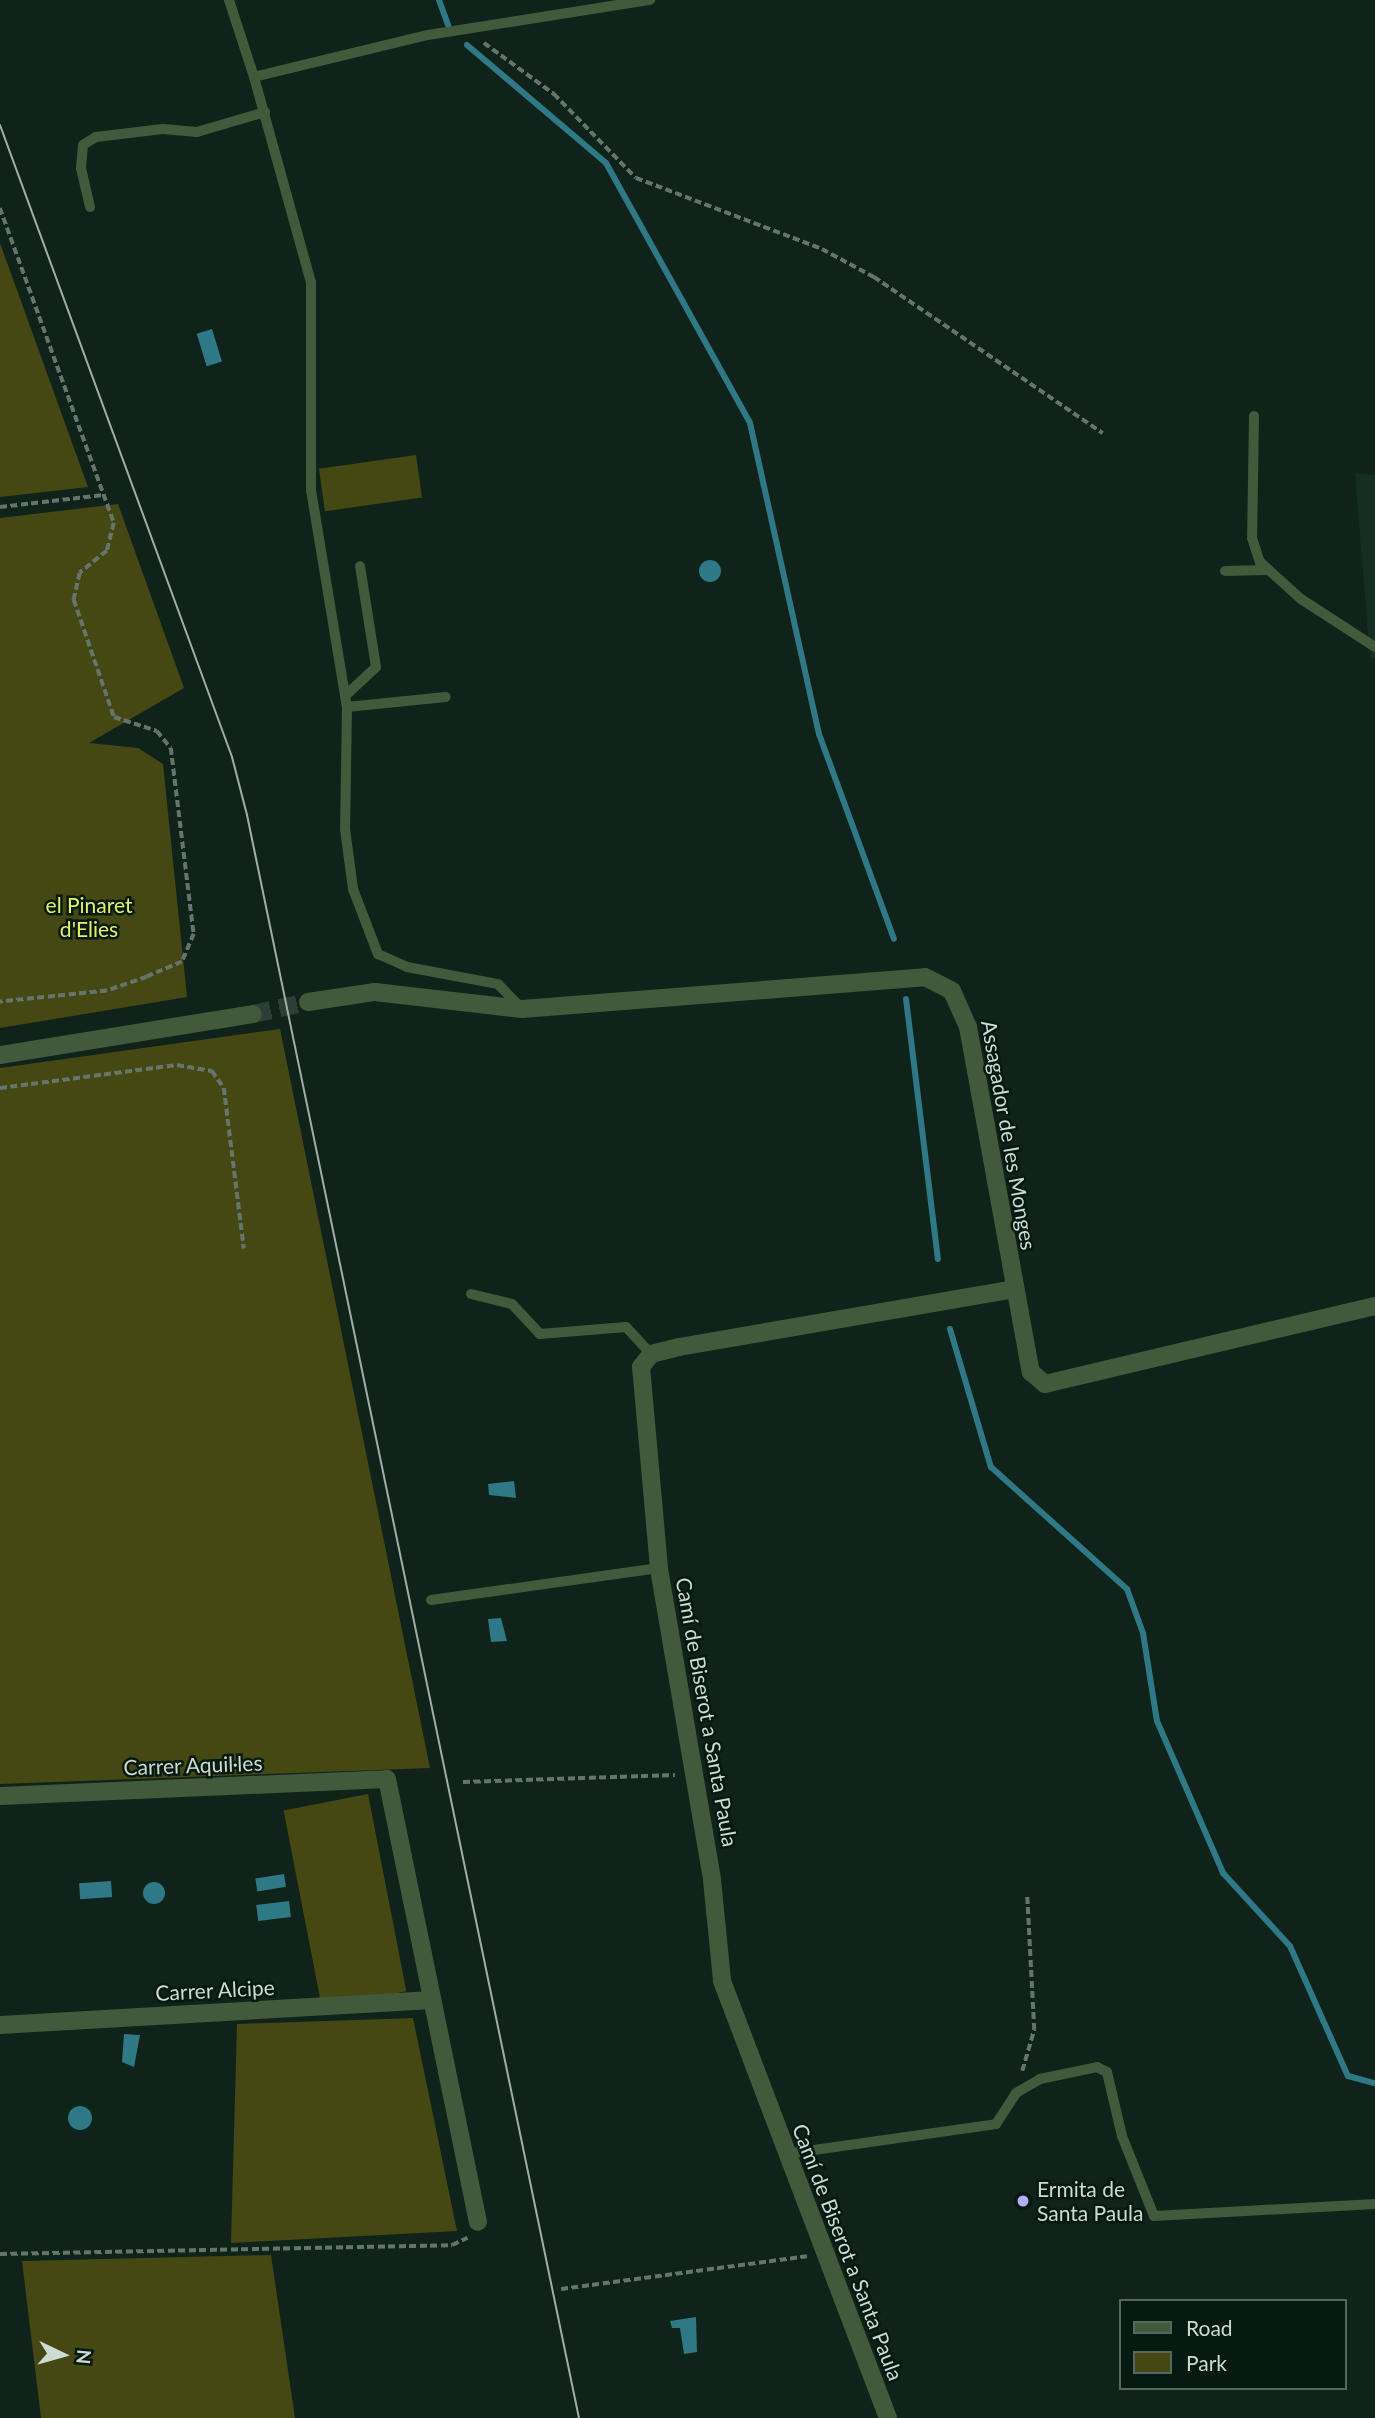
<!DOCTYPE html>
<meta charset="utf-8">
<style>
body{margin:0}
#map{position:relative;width:1375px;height:2418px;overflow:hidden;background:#10231a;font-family:Lato,sans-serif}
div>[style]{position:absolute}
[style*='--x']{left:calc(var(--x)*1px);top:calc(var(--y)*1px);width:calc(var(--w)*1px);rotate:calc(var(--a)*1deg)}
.built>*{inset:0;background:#142e23}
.green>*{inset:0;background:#454813;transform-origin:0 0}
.water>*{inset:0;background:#2f7886;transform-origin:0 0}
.round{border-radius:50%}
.stream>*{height:6px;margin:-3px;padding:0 3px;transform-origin:3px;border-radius:3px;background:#2f7886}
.minor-tunnel>*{height:18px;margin-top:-9px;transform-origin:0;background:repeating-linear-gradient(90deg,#2c3e36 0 18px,transparent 0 27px)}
.path>*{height:3.5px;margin-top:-1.75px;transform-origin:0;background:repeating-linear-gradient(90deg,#65756d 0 7px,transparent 0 10.5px)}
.service>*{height:10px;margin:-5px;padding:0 5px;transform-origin:5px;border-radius:5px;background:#43593b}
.minor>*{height:18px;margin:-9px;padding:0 9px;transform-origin:9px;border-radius:9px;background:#43593b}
.tram>*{height:2px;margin:-1px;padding:0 1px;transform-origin:1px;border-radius:1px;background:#a1aea8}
.dots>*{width:19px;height:19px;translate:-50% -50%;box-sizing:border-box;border:4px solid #071a11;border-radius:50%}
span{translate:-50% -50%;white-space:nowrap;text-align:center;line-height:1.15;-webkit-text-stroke:5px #071a11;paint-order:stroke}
.park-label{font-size:21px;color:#e6ee6b}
.street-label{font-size:21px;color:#cedad4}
.poi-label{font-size:21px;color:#cedad4}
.left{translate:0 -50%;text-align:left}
.legend{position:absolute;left:1119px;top:2299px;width:228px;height:91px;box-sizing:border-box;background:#071a11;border:2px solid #57675f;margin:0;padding:9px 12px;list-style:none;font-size:21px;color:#cedad4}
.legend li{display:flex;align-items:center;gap:14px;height:35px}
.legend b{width:35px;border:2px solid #57675f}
.north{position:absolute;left:28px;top:2320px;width:70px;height:70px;-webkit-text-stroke:5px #071a11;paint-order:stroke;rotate:95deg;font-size:19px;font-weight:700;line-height:28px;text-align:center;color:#cedad4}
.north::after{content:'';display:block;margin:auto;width:24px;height:32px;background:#cedad4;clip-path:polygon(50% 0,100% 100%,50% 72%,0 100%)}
</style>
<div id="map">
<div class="built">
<i style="clip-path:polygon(1355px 473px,1375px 475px,1375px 658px,1370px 658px)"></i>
</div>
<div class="green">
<i style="clip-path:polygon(0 243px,88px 487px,0 497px)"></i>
<i style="left:416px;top:455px;width:43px;height:98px;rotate:82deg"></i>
<i style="clip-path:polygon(118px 504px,184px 688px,89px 743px,138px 748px,163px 764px,187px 997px,0 1028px,0 518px)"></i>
<i style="clip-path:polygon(280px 1029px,430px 1768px,0 1784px,0 1068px)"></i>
<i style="left:368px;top:1794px;width:201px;height:86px;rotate:79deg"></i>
<i style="clip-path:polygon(413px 2018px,457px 2231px,231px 2243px,237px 2024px)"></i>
<i style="clip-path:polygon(271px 2255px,295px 2418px,41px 2418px,22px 2261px)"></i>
</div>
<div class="water">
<i style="left:212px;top:329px;width:34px;height:16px;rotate:73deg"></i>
<i class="round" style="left:699px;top:560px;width:22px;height:22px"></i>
<i style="clip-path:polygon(514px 1481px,516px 1498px,489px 1495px,488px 1484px)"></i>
<i style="clip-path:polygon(501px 1618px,507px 1641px,491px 1642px,488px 1619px)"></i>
<i style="left:284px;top:1874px;width:13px;height:29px;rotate:81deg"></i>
<i style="left:111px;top:1881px;width:16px;height:32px;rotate:86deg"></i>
<i class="round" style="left:143px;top:1882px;width:22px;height:22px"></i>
<i style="left:289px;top:1901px;width:16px;height:33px;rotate:83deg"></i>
<i style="clip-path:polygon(124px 2034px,140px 2035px,134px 2067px,122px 2062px)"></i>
<i class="round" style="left:68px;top:2106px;width:24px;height:24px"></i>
<i style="clip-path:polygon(696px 2317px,697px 2352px,684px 2354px,680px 2328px,672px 2328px,670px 2321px)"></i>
</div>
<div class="stream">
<i style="--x:439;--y:0;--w:27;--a:70"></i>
<i style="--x:467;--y:45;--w:182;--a:40.3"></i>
<i style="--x:606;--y:163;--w:297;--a:61"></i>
<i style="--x:750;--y:423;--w:319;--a:77.5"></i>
<i style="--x:819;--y:734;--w:218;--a:69.9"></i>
<i style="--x:906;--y:999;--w:262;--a:83"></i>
<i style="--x:950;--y:1329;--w:144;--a:73.5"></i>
<i style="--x:991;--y:1467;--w:183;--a:41.9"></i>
<i style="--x:1127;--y:1589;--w:47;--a:70"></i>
<i style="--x:1143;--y:1633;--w:89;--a:81"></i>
<i style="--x:1157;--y:1721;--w:166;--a:66.5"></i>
<i style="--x:1223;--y:1873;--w:99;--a:47.5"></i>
<i style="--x:1290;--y:1946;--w:142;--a:66"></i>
<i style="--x:1348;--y:2076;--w:28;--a:15"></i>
</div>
<div class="minor-tunnel">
<i style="--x:253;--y:1014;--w:56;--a:-12.3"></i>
</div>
<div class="path">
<i style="--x:484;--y:43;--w:87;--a:36.1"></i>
<i style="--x:554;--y:94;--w:117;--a:45.7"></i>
<i style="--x:636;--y:178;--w:199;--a:20.9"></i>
<i style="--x:822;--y:249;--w:59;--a:28.3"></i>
<i style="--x:874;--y:277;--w:277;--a:34.3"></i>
<i style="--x:0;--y:208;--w:335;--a:70.1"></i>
<i style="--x:114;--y:523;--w:29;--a:104"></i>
<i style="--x:107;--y:551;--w:35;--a:141"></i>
<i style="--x:80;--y:573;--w:28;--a:103"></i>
<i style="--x:74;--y:600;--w:124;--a:71.1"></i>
<i style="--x:114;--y:717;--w:45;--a:18"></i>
<i style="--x:157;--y:731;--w:22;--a:51"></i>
<i style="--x:171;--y:748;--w:187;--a:83"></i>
<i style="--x:194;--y:934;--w:30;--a:113"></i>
<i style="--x:182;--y:962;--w:38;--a:157"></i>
<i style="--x:147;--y:977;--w:42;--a:160.7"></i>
<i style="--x:107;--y:991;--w:108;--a:174.1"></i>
<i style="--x:0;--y:507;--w:104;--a:-6.6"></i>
<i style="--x:0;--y:1088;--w:178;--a:-7.4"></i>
<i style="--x:177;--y:1065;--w:36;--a:10"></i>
<i style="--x:212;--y:1071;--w:21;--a:55"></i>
<i style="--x:224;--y:1088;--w:162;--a:82.9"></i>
<i style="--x:463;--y:1782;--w:212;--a:-1.9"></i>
<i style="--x:1022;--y:2071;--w:43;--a:-73.7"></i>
<i style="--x:1034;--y:2030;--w:133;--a:-93"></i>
<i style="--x:0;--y:2254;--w:452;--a:-1.1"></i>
<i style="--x:452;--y:2245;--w:17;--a:-25"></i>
<i style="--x:561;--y:2289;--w:248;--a:-7.6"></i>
</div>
<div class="service">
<i style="--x:229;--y:0;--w:81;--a:72"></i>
<i style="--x:254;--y:77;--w:179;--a:-13.6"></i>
<i style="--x:428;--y:35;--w:225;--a:-9"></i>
<i style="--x:254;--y:77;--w:213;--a:74.5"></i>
<i style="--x:311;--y:282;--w:208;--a:90"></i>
<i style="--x:311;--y:490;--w:220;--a:80.6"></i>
<i style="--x:347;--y:707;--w:99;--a:-5.8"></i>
<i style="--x:90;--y:207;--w:40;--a:-103"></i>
<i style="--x:81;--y:168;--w:23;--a:-85"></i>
<i style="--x:83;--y:145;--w:15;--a:-32"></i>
<i style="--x:96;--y:137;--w:67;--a:-6.8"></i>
<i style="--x:163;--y:129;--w:34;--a:5"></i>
<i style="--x:197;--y:132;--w:71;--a:-16.4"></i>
<i style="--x:1254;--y:416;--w:122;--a:90.9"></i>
<i style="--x:1252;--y:538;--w:25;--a:72"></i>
<i style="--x:1260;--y:562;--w:55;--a:42.1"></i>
<i style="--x:1301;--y:599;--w:88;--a:33"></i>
<i style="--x:1225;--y:571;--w:41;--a:-1.4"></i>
<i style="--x:346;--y:695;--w:41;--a:-43"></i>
<i style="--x:376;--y:667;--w:102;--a:-99"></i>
<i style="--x:347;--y:707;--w:122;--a:90.9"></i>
<i style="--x:345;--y:829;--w:61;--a:82.4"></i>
<i style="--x:353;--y:889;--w:70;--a:69"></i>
<i style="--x:378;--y:954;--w:32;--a:24"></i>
<i style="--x:407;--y:967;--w:93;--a:10.6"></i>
<i style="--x:498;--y:984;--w:35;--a:46"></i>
<i style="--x:471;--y:1294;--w:42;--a:13.7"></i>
<i style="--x:512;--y:1304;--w:41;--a:47"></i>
<i style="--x:540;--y:1334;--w:86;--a:-4.7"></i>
<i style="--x:626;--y:1327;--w:37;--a:47"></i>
<i style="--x:431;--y:1600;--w:230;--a:-8"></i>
<i style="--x:786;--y:2154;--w:212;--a:-8.1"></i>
<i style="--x:996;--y:2124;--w:37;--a:-57"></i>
<i style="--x:1016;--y:2093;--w:28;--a:-30"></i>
<i style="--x:1040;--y:2079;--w:58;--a:-11.9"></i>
<i style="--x:1097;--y:2067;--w:11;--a:27"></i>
<i style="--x:1107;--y:2072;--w:66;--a:76.8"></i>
<i style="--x:1122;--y:2136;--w:86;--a:68.2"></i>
<i style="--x:1154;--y:2216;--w:221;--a:-3.1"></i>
</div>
<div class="minor">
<i style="--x:308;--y:1002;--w:68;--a:-8.5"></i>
<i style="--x:375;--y:992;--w:148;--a:6.6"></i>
<i style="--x:522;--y:1009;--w:404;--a:-4.5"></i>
<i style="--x:925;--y:977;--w:30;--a:27"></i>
<i style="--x:952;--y:991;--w:39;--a:66"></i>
<i style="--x:968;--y:1027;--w:351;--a:79.7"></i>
<i style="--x:1031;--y:1372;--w:18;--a:41"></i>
<i style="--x:1045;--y:1384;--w:339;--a:-13.3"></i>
<i style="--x:0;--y:1055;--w:256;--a:-9.2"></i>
<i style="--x:0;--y:1796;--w:387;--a:-2.5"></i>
<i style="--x:387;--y:1779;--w:452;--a:78.4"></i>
<i style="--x:0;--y:2025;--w:433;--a:-3.3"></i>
<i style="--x:888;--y:2418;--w:468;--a:-110.8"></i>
<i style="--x:722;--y:1980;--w:101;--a:-95.7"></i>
<i style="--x:712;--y:1879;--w:315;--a:-99.7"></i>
<i style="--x:659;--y:1568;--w:202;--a:-95.1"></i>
<i style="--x:641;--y:1367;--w:16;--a:-52"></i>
<i style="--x:651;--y:1354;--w:29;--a:-14"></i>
<i style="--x:679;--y:1347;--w:340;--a:-9.8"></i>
</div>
<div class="tram">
<i style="--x:0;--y:125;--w:673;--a:69.84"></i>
<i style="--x:232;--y:757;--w:60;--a:75.5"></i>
<i style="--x:247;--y:815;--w:1637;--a:78.3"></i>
</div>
<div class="dots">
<i style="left:1023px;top:2201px;background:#b3adf9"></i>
</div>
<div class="park-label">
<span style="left:89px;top:917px">el Pinaret<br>d'Elies</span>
</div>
<div class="street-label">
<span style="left:1009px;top:1135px;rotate:80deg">Assagador de les Monges</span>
<span style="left:707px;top:1712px;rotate:80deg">Camí de Biserot a Santa Paula</span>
<span style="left:193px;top:1765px;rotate:-2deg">Carrer Aquil·les</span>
<span style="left:215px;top:1990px;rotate:-3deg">Carrer Alcipe</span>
<span style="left:848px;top:2252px;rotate:69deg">Camí de Biserot a Santa Paula</span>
</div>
<div class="poi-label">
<span class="left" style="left:1037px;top:2201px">Ermita de<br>Santa Paula</span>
</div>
<ul class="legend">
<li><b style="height:9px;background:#43593b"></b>Road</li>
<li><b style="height:19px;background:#454813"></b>Park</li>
</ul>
<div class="north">N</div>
</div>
